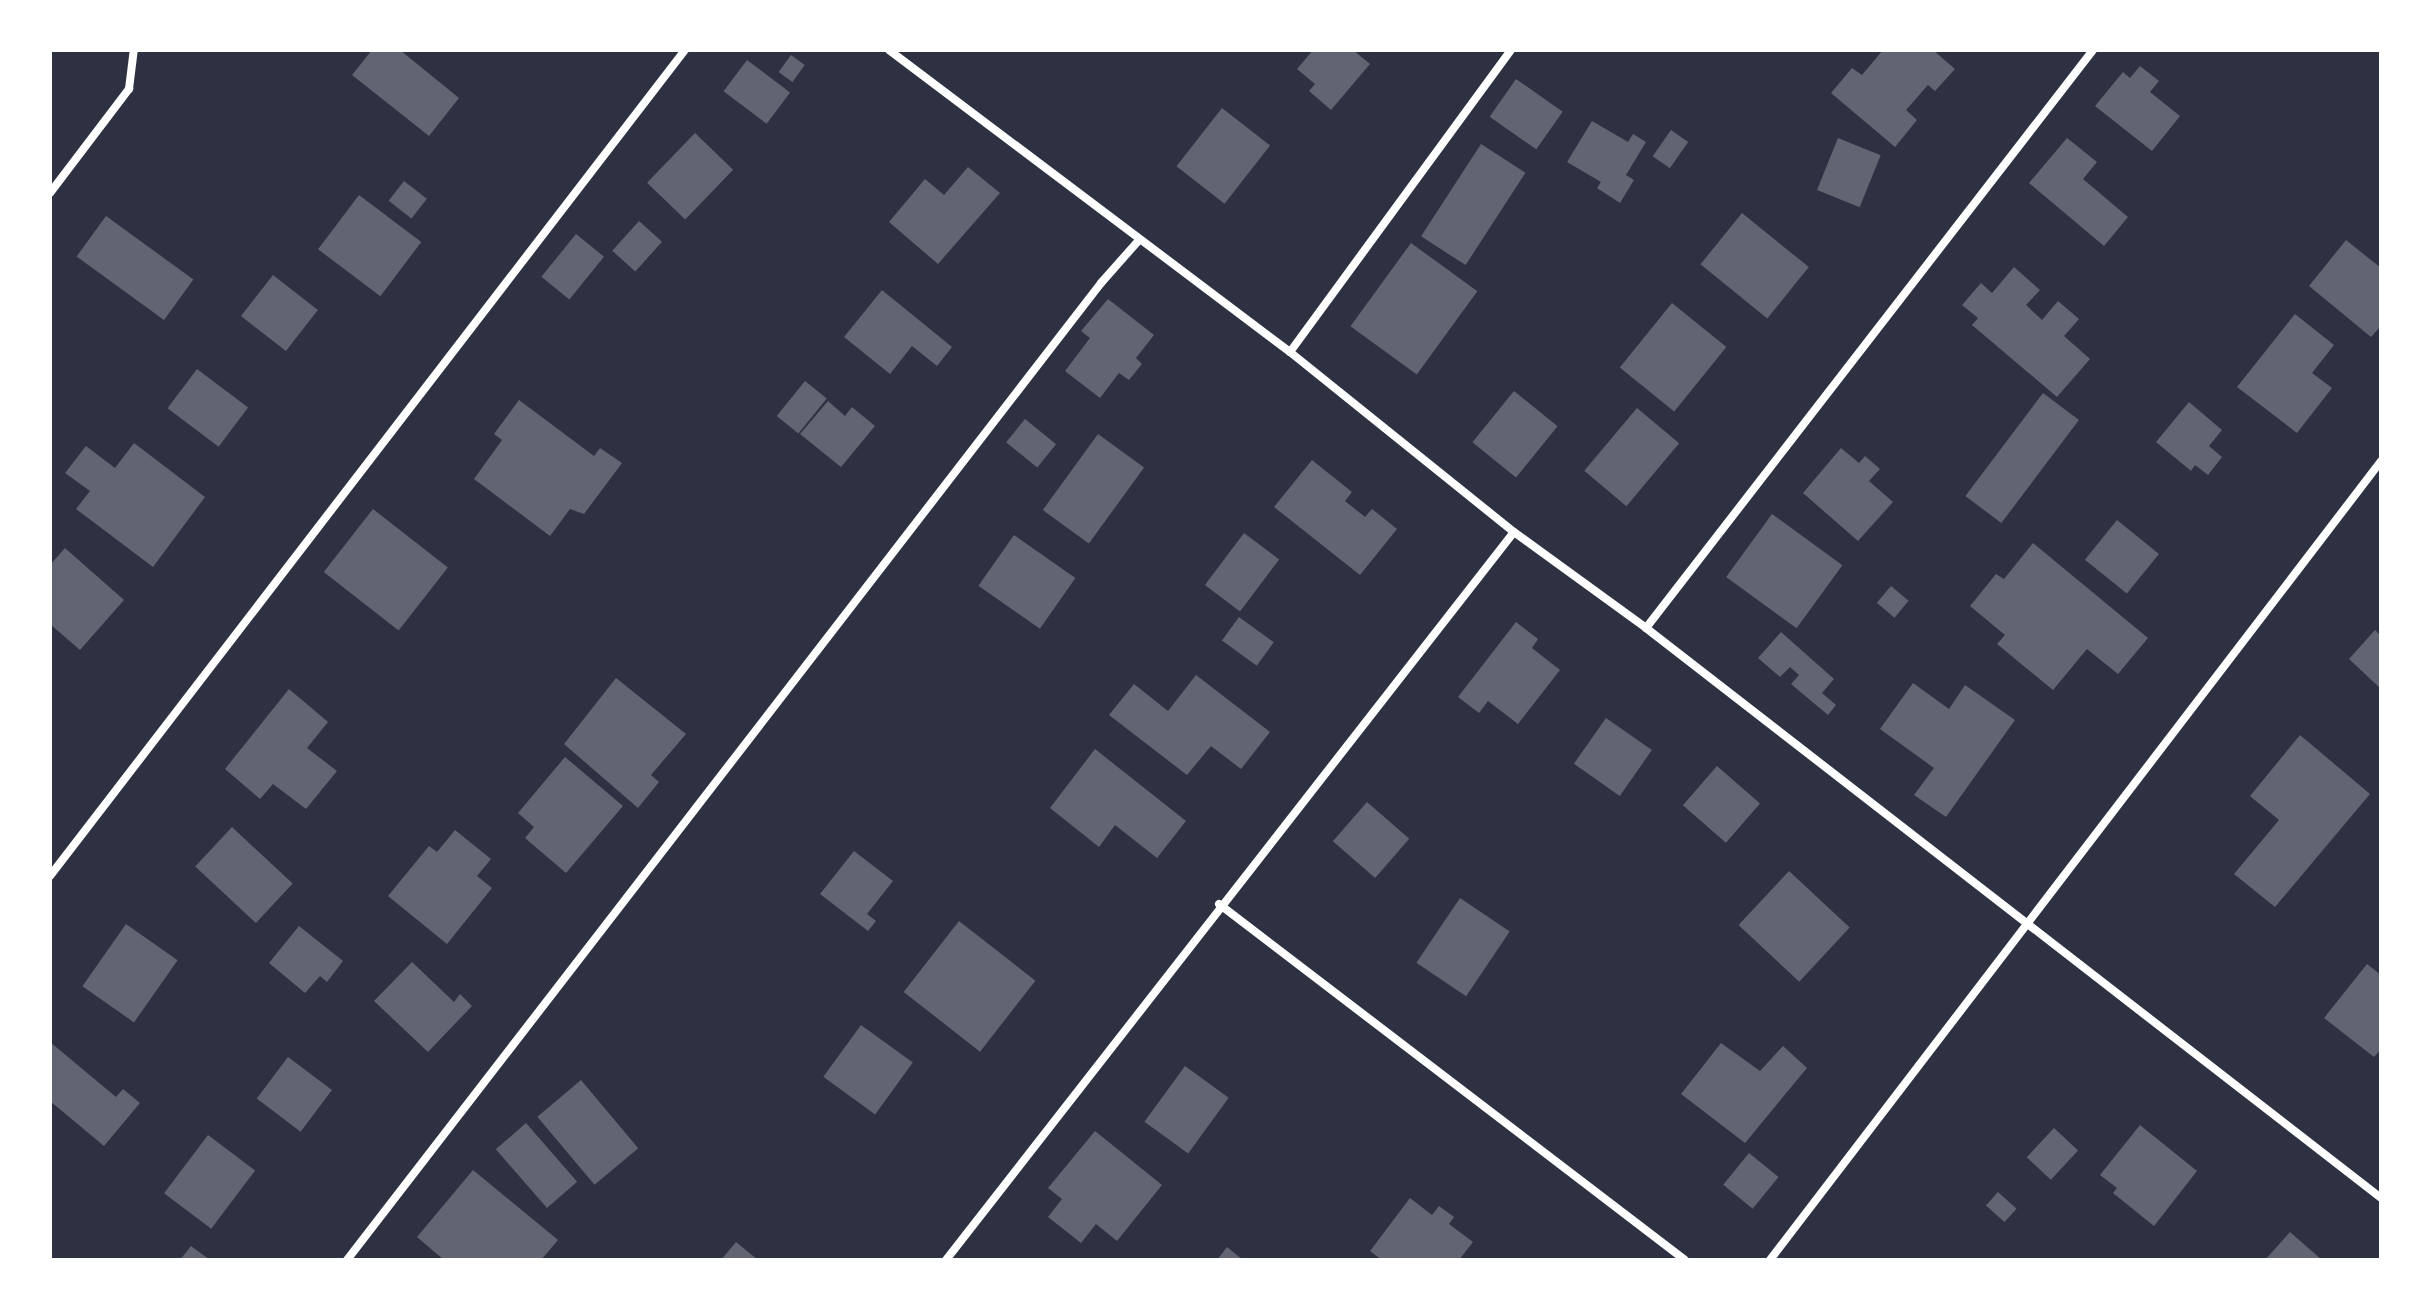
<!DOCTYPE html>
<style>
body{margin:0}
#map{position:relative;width:2431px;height:1310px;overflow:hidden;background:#2d3142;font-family:Helvetica,sans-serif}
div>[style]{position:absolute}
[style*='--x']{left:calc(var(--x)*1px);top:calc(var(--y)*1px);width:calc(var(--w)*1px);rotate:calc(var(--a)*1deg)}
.building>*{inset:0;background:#626471;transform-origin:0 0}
.minor>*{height:8px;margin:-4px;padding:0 4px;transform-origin:4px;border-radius:4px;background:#fff}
span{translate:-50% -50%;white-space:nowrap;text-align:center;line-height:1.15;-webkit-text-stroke:7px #fff;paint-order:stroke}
.frame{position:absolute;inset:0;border:52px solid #fff;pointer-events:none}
</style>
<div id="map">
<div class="building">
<i style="clip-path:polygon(372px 50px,400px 50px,459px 98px,429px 136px,352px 75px)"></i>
<i style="clip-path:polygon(1313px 50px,1353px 50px,1370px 64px,1331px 110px,1309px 91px,1315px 84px,1297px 69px)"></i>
<i style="clip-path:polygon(1883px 50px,1933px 50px,1955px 69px,1935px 91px,1928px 85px,1906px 110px,1917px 120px,1895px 147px,1831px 93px,1852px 68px,1862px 75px)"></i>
<i style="left:791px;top:55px;width:17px;height:21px;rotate:36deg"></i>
<i style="left:747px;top:60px;width:54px;height:39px;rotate:37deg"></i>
<i style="clip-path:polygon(2140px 66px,2159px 81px,2150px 92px,2180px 116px,2152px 151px,2095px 106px,2123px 72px,2130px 78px)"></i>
<i style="left:1516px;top:79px;width:57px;height:46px;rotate:35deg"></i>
<i style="left:1222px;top:108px;width:61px;height:74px;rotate:38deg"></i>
<i style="clip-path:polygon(1592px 121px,1628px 142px,1633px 134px,1646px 142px,1626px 175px,1634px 180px,1620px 203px,1597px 188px,1601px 182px,1567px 162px)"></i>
<i style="left:1671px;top:130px;width:21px;height:32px;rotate:35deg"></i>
<i style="left:695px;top:133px;width:53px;height:69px;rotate:44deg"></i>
<i style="left:1838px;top:138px;width:46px;height:56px;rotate:22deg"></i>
<i style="clip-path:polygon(2067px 138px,2097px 162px,2083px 179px,2128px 217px,2104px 246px,2029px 183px)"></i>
<i style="left:1481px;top:144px;width:53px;height:110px;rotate:33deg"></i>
<i style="clip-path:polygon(968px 167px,1000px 193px,938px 264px,889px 222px,925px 179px,944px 195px)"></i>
<i style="left:404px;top:181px;width:29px;height:25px;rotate:38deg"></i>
<i style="left:359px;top:195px;width:78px;height:68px;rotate:37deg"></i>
<i style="left:1742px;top:213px;width:86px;height:66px;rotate:39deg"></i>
<i style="left:106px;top:216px;width:108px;height:50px;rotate:36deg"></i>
<i style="left:639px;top:221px;width:31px;height:40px;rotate:42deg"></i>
<i style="left:576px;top:234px;width:36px;height:55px;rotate:39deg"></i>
<i style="clip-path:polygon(2346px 240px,2381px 268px,2381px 326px,2371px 337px,2309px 286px)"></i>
<i style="left:1411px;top:243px;width:82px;height:103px;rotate:36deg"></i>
<i style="clip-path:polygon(2014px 267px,2040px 290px,2026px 305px,2042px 320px,2058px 301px,2079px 319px,2064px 336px,2090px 359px,2057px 397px,1972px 325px,1978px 318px,1962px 305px,1981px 283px,1992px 293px)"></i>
<i style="left:273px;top:275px;width:57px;height:52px;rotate:38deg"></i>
<i style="clip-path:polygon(882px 290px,952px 347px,937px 366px,912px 346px,890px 374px,844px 337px)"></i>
<i style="clip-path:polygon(1108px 299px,1154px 335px,1136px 358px,1142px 364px,1129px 380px,1119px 373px,1100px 398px,1065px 371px,1090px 338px,1081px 331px)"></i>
<i style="left:1672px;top:303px;width:70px;height:83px;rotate:39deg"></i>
<i style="clip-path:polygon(2295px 314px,2334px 345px,2312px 373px,2332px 388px,2297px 433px,2237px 387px)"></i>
<i style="left:197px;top:369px;width:64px;height:49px;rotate:37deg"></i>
<i style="left:805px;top:381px;width:28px;height:45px;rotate:39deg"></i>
<i style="left:1514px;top:391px;width:56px;height:66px;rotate:39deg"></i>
<i style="left:2043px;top:393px;width:45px;height:129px;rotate:37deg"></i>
<i style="clip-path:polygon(519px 400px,594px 456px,600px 448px,622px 463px,584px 514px,570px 509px,550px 536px,474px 479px,502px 440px,494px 434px)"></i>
<i style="clip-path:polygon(828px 401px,845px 416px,852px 407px,875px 426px,841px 467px,800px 434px)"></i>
<i style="clip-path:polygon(2189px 402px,2222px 430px,2209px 446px,2222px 457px,2208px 475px,2195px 465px,2191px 471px,2156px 442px)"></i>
<i style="left:1637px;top:408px;width:55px;height:82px;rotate:40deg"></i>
<i style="left:1025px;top:419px;width:40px;height:30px;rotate:39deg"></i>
<i style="left:1098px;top:434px;width:57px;height:94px;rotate:36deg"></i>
<i style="clip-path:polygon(134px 443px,205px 497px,153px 567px,76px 509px,90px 491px,65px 473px,86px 446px,115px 468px)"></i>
<i style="clip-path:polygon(1841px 448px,1859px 463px,1865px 456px,1880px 469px,1869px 481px,1893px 502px,1858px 541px,1803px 493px)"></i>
<i style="clip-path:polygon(1312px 460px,1352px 492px,1345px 501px,1365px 517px,1372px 509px,1397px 529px,1360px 575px,1274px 507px)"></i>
<i style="left:373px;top:509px;width:95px;height:80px;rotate:38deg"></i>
<i style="left:1772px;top:514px;width:87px;height:78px;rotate:36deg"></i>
<i style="left:2117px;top:520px;width:54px;height:51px;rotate:39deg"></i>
<i style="left:1244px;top:533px;width:44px;height:65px;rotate:37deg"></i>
<i style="left:1014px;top:535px;width:75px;height:62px;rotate:35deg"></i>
<i style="clip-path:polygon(2033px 543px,2148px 638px,2118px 674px,2087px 649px,2053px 690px,1997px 644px,2005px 635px,1970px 606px,1996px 574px,2004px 579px)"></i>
<i style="clip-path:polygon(65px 548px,124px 600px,80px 650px,50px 624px,50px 565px)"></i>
<i style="left:1891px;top:586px;width:23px;height:22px;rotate:40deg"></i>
<i style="left:1239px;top:617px;width:43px;height:29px;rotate:36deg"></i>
<i style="clip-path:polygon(1516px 622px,1538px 639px,1532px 648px,1560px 670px,1518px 724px,1488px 701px,1479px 713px,1458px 697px)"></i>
<i style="clip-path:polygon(2375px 630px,2381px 636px,2381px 689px,2349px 659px)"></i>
<i style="clip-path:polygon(1781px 632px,1834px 679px,1822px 693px,1836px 705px,1828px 715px,1791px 684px,1799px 675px,1790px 667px,1780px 677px,1758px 658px)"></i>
<i style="clip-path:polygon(1196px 675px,1270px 732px,1241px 769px,1211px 746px,1187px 775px,1109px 715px,1134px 684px,1168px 711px)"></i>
<i style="clip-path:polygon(616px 678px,686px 734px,651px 775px,659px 782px,638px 808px,564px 744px)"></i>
<i style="clip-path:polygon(1913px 683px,1949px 709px,1965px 685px,2015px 720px,1946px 817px,1914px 795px,1934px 768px,1880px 729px)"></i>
<i style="clip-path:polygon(289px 689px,328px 722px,307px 748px,337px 771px,306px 809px,273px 784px,260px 799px,225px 769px)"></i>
<i style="left:1606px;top:718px;width:56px;height:56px;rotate:35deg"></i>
<i style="clip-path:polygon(2300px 735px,2370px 794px,2275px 907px,2234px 874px,2279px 820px,2250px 796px)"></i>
<i style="clip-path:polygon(1095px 749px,1186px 821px,1157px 858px,1115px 825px,1099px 847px,1050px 808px)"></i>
<i style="clip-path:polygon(565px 757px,623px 806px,566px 873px,525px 838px,534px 827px,518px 813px)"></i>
<i style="left:1717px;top:766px;width:57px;height:52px;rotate:41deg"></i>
<i style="left:1367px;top:802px;width:56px;height:52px;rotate:41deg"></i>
<i style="left:232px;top:827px;width:83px;height:54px;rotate:43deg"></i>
<i style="clip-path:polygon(455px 830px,491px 859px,477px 876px,492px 888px,447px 944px,388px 896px,429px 846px,437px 852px)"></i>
<i style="clip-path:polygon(854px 851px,893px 881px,867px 914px,876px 921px,868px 931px,820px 894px)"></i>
<i style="left:1789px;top:871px;width:83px;height:74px;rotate:43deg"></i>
<i style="left:1460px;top:898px;width:60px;height:78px;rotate:34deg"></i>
<i style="left:959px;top:921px;width:97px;height:90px;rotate:38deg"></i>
<i style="left:126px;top:924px;width:63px;height:76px;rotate:35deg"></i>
<i style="clip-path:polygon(299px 926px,343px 961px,327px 982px,320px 976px,305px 993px,269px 963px)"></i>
<i style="clip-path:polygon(412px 962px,454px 1002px,460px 994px,472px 1006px,428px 1052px,374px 1001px)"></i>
<i style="clip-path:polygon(2367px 964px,2381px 975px,2381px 1049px,2374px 1057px,2324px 1018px)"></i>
<i style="left:861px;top:1025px;width:64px;height:64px;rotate:36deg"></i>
<i style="clip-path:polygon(50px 1042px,116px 1097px,123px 1089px,140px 1103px,104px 1146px,50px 1101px)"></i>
<i style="clip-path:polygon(1721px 1043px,1760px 1071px,1783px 1046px,1807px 1068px,1745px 1143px,1681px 1094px)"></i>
<i style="left:288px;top:1057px;width:55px;height:52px;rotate:37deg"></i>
<i style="left:1185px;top:1066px;width:54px;height:69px;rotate:36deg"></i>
<i style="left:581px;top:1080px;width:89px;height:57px;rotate:50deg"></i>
<i style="left:526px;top:1123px;width:78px;height:40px;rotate:49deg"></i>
<i style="clip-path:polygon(2140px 1125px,2197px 1171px,2154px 1226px,2113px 1193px,2117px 1188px,2100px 1175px)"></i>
<i style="left:2054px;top:1128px;width:33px;height:40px;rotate:43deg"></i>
<i style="clip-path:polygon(1095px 1131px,1162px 1185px,1117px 1241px,1096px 1224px,1081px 1243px,1048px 1217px,1062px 1199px,1048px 1188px)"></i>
<i style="left:208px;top:1135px;width:59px;height:73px;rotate:37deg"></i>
<i style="left:1749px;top:1153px;width:38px;height:41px;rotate:39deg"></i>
<i style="clip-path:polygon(473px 1170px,558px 1240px,541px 1260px,444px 1260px,417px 1237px)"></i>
<i style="left:1998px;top:1192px;width:25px;height:18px;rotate:42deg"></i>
<i style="clip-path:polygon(1410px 1198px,1432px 1215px,1439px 1206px,1454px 1217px,1449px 1224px,1473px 1242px,1459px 1260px,1382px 1260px,1370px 1251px)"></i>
<i style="clip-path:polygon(2290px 1232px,2322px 1260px,2265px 1260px)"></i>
<i style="clip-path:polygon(736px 1242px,758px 1260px,721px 1260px)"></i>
<i style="clip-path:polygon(191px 1246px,210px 1260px,180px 1260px)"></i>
<i style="clip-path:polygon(1227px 1247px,1243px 1260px,1217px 1260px)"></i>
</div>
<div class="minor">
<i style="--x:889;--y:50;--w:502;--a:36.98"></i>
<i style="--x:1290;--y:352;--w:287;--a:38.8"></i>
<i style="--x:1514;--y:532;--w:163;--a:36"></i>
<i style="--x:1646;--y:628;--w:930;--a:37.79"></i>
<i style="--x:50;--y:193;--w:131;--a:-52.8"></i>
<i style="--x:129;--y:89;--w:39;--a:-83"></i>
<i style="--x:1290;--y:352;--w:374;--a:-53.8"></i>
<i style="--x:1646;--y:628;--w:731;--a:-52.28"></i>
<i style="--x:50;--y:876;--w:1042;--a:-52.45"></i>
<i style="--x:1219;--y:904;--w:586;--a:37.38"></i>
<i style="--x:347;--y:1260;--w:1234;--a:-52.34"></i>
<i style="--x:1101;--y:283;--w:57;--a:-48.5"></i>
<i style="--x:946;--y:1260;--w:923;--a:-52.04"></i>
<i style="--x:1770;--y:1260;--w:1006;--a:-52.59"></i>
</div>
<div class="frame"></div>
</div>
